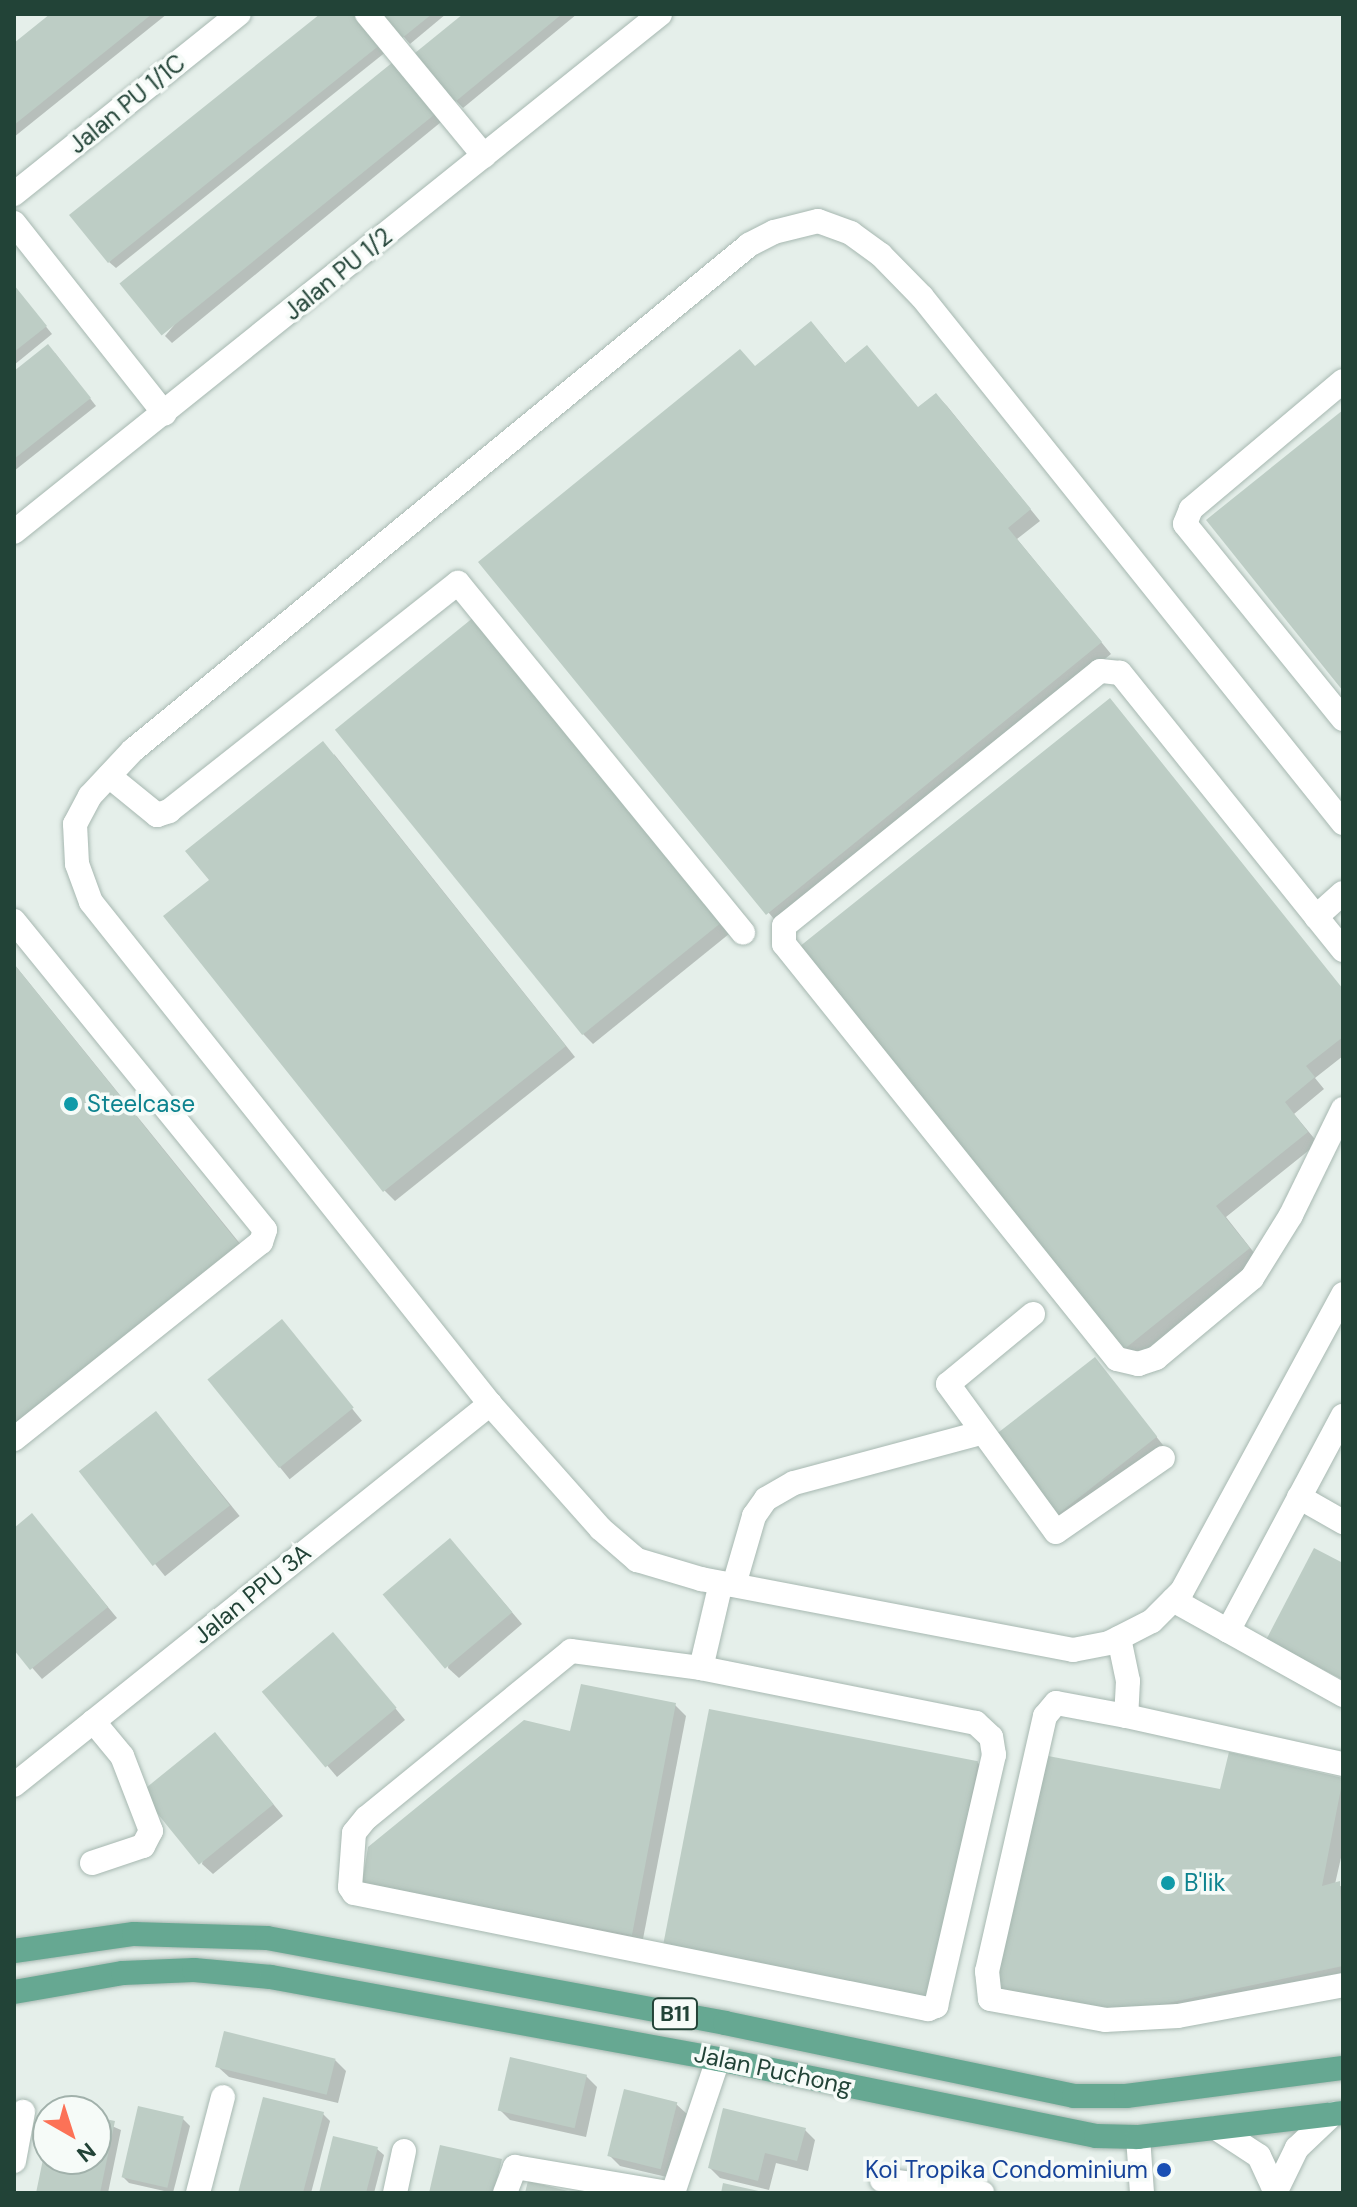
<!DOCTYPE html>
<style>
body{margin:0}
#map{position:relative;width:1357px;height:2207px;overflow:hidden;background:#e5efea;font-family:"DM Sans",sans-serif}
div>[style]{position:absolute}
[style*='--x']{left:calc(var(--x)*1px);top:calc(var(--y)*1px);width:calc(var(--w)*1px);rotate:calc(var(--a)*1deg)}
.shadow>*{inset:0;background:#0003;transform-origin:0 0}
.building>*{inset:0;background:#bdcdc5;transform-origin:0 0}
.roads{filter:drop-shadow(0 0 2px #a7b8b1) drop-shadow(0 0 2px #a7b8b1)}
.minor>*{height:24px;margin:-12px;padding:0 12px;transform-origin:12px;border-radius:12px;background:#fff}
.major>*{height:24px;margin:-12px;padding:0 12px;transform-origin:12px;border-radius:12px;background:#66a892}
.dots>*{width:22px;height:22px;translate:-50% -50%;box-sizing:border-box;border:4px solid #f6fbf8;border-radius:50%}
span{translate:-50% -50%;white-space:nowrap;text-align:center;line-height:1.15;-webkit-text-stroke:7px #f6fbf8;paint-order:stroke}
.shield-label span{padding:2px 6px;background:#f6fbf8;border:2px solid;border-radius:6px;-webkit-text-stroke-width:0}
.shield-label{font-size:22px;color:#224337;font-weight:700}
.street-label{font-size:24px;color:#224337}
.culture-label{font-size:24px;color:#0d838f}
.left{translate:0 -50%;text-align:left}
.transit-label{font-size:24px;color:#164399}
.right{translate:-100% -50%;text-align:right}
.frame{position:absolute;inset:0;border:16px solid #224337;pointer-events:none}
.north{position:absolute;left:32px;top:2095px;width:80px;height:80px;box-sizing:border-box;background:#f6fbf8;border:2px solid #a1b1ab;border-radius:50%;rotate:141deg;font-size:22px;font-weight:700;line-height:32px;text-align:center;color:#224337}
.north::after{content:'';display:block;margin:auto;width:28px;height:36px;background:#fc7257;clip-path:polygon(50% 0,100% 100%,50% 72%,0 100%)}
</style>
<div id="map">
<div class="shadow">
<i style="clip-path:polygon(53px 14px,167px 14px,14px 137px,14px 45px)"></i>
<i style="clip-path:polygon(323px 14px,357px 14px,387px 51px,116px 268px,109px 262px)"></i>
<i style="clip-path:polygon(384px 14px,446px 14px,410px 44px)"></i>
<i style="clip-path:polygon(467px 14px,577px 14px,463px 108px,456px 101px)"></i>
<i style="clip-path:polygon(392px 65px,441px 122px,172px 343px,165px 336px)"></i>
<i style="clip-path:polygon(14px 287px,52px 334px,14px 365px)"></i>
<i style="clip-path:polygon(821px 334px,846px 364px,867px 348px,919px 409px,936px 395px,947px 406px,1040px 521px,1017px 539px,1111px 654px,778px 924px,481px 562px,755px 368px)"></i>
<i style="clip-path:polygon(55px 353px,96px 406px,14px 471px,14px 374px)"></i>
<i style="clip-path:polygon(474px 620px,729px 934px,593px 1044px,582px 1033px)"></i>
<i style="clip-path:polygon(334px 754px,575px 1057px,395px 1201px,384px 1190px)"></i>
<i style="clip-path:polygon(14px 964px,250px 1256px,14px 1446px)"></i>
<i style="clip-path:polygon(1343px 990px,1343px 1056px,1315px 1078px,1324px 1089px,1294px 1114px,1318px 1143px,1226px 1217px,1259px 1259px,1134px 1360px,1124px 1350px)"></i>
<i style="left:282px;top:1322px;width:127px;height:93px;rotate:51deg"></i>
<i style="clip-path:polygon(1105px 1371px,1166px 1449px,1068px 1525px,1057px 1515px)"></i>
<i style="left:166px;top:1425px;width:117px;height:96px;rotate:51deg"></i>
<i style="clip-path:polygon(42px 1527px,117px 1618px,42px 1679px,14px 1647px,14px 1530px)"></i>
<i style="clip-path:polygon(460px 1551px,522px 1624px,459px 1678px,448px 1668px)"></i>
<i style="clip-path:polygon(343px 1645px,405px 1720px,337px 1777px,264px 1691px)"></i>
<i style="clip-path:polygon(675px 1705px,686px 1716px,642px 1944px,364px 1882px,572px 1733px)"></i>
<i style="clip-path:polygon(225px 1745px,283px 1816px,213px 1874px,202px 1864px)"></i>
<i style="clip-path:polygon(1231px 1755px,1343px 1780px,1343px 1849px,1335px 1884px,1343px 1887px,1343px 1978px,1128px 2024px,1003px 1996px,992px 1985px,1222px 1791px)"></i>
<i style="clip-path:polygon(977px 1762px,988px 1773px,941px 2007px,676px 1956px)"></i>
<i style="clip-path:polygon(335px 2060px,346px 2071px,338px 2103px,229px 2077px,218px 2067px)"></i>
<i style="clip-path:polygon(586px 2076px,597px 2087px,586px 2137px,510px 2120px,499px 2109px)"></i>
<i style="clip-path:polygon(676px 2104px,687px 2114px,671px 2178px,620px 2166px,609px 2155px)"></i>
<i style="clip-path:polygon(323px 2114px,330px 2121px,311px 2193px,240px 2193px)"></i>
<i style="clip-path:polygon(96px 2119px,121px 2130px,108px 2193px,38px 2193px,48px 2143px,48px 2159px,96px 2159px)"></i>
<i style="clip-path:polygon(183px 2119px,190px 2126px,173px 2193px,129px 2183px,122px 2176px)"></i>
<i style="clip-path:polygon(805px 2130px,815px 2140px,808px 2171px,776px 2163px,769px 2190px,720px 2178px,710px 2168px)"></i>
<i style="clip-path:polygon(377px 2149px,384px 2155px,374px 2193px,321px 2193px)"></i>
</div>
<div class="building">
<i style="clip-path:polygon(50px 14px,152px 14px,14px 125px,14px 43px)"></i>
<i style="clip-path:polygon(320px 14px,358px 14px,381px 44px,108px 263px,69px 215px)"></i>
<i style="clip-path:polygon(381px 14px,432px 14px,401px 39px)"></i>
<i style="clip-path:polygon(463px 14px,562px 14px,455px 102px,415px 53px)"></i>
<i style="left:393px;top:62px;width:67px;height:352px;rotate:51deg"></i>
<i style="clip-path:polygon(14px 285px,47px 326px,14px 352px)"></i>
<i style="clip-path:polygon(811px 321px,845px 363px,867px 345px,918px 407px,936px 393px,1031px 509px,1008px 528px,1102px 642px,766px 915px,478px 562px,740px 349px,755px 366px)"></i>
<i style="clip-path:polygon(48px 344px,91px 398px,14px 459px,14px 371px)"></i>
<i style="clip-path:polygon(1343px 410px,1343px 691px,1206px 520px)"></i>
<i style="left:474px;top:617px;width:393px;height:179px;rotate:51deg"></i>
<i style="clip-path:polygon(1110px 698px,1343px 989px,1343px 1037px,1306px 1066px,1315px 1077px,1285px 1102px,1308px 1132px,1216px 1206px,1250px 1248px,1122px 1351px,799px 947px)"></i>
<i style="clip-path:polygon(323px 741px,566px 1046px,383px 1192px,163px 916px,209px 880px,185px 851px)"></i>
<i style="clip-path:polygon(14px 964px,240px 1245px,14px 1427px)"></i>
<i style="left:282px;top:1319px;width:114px;height:96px;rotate:51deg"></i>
<i style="left:1095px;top:1357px;width:101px;height:128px;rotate:52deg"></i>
<i style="left:156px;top:1411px;width:120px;height:98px;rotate:52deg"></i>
<i style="clip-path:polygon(32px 1513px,108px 1607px,30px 1670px,14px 1650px,14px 1528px)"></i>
<i style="left:450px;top:1538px;width:97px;height:88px;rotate:50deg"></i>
<i style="clip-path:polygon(1314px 1548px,1343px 1563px,1343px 1680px,1266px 1640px)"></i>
<i style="left:333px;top:1632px;width:99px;height:93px;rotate:50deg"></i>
<i style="clip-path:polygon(581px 1684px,676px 1703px,632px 1935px,362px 1883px,368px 1847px,524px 1720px,570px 1731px)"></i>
<i style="left:709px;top:1709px;width:274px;height:241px;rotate:11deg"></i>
<i style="left:215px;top:1732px;width:93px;height:96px;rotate:51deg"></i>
<i style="clip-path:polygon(1229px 1752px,1343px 1778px,1322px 1886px,1340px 1881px,1343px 1966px,1116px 2014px,990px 1986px,1043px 1755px,1220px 1789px)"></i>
<i style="left:224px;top:2031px;width:115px;height:37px;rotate:14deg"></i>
<i style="left:510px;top:2057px;width:79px;height:55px;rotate:13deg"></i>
<i style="left:624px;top:2089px;width:55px;height:69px;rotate:14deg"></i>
<i style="clip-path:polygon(263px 2097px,324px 2112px,303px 2193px,238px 2193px)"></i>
<i style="left:138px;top:2106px;width:47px;height:73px;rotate:13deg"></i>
<i style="clip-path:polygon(723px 2108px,806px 2128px,797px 2161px,765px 2153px,758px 2181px,708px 2168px)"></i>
<i style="clip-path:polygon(96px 2117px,115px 2121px,100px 2193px,36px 2193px,47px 2140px,48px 2159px,96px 2159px)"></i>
<i style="clip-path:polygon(333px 2136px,378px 2147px,366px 2193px,319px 2193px)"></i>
<i style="clip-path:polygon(440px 2145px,502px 2159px,494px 2193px,429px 2193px)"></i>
<i style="clip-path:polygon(528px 2181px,572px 2192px,572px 2193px,525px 2193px)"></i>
<i style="clip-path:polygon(723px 2183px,763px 2192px,763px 2193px,721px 2193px)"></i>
</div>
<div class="roads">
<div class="minor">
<i style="--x:367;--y:14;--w:184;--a:50.5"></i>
<i style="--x:14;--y:194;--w:288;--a:-38.7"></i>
<i style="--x:14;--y:223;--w:243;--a:51.7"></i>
<i style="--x:1343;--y:381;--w:199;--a:139.9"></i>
<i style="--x:1191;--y:509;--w:16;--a:112"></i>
<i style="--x:1185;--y:524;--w:251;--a:51"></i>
<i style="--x:14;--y:532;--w:828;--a:-38.72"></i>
<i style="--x:109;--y:776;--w:62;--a:39.1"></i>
<i style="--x:157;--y:815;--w:13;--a:-18"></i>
<i style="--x:169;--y:811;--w:368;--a:-38.3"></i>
<i style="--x:458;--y:583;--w:451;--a:50.8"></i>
<i style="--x:1343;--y:823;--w:674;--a:-128.67"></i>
<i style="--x:922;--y:297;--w:59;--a:-134.3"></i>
<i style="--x:881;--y:255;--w:37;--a:-144"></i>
<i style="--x:851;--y:233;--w:35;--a:-160"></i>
<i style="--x:818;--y:221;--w:45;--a:166"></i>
<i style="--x:774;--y:232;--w:28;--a:153"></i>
<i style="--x:749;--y:245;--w:797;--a:140.65"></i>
<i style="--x:133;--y:750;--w:63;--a:133.1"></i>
<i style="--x:90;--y:796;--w:32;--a:118"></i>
<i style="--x:75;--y:824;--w:40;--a:87.1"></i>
<i style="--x:77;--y:864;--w:40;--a:69.8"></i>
<i style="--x:91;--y:902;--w:641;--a:51.52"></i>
<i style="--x:490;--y:1404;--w:167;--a:48.4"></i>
<i style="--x:601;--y:1529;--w:48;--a:40.7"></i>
<i style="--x:637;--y:1560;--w:67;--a:16.5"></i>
<i style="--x:701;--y:1579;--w:379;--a:10.8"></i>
<i style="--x:1073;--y:1650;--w:37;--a:-11"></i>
<i style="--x:1109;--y:1643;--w:48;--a:-27.1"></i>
<i style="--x:1152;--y:1621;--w:42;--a:-45"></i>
<i style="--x:1182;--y:1591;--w:338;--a:-61.5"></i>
<i style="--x:1316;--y:917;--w:36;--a:-42"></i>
<i style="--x:14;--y:921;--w:398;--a:50.9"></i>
<i style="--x:265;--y:1230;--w:13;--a:108"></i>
<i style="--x:261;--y:1242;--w:316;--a:141.4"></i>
<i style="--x:1343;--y:950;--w:356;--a:-128.8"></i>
<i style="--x:1120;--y:673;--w:20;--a:-174"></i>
<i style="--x:1100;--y:671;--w:406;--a:141.1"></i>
<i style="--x:784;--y:926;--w:18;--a:90"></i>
<i style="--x:784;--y:944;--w:532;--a:51.26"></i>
<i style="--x:1117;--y:1359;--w:22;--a:13"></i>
<i style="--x:1138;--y:1364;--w:19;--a:-18"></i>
<i style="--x:1156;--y:1358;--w:125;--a:-39.8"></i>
<i style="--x:1252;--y:1278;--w:74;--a:-58.2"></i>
<i style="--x:1291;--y:1215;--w:118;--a:-63.9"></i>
<i style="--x:1033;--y:1314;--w:110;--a:140.5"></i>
<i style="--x:948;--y:1384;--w:183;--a:53.9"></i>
<i style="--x:1056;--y:1532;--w:130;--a:-34.7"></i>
<i style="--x:1299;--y:1497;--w:51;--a:29.6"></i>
<i style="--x:734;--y:1585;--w:72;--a:-73.8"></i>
<i style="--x:754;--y:1516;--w:21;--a:-55"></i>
<i style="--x:766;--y:1499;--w:32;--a:-30"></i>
<i style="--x:794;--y:1483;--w:193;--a:-15"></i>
<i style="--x:1173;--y:1600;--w:195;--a:29.2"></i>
<i style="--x:1228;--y:1631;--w:244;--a:-61.9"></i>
<i style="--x:1119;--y:1638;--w:44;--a:78.2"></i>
<i style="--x:1128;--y:1681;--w:35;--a:93"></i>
<i style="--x:1126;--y:1716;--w:222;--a:12.5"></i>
<i style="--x:701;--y:1668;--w:131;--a:-172.5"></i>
<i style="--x:571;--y:1651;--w:264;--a:140.8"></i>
<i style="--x:366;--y:1818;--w:19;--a:129"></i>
<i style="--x:354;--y:1833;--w:54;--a:94.2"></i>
<i style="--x:350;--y:1887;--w:7;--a:56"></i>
<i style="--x:354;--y:1893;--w:586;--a:11.43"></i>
<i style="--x:928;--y:2009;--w:9;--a:-21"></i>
<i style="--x:936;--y:2006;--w:258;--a:-77"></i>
<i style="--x:994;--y:1755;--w:18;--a:-99"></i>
<i style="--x:991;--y:1737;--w:21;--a:-137"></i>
<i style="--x:976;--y:1723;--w:280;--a:-168.7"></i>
<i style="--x:701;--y:1668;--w:87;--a:-76.8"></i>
<i style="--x:1126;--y:1716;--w:71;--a:-169.5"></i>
<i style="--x:1056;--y:1703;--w:17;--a:130"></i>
<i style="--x:1045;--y:1716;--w:262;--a:102.8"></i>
<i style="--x:987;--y:1971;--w:28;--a:84"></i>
<i style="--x:990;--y:1999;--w:117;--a:10.3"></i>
<i style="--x:1105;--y:2020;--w:73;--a:-3.1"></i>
<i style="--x:1178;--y:2016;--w:168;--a:-10.6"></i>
<i style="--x:14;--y:1785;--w:610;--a:-38.67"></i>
<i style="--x:92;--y:1863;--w:54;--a:-18.4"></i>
<i style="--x:143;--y:1846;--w:17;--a:-62"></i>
<i style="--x:151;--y:1831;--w:80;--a:-111.1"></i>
<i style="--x:122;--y:1756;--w:45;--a:-129.6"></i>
<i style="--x:1216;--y:2128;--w:51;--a:33.1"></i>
<i style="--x:1259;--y:2156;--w:41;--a:65.3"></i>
<i style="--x:1138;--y:2137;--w:56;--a:85.9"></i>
<i style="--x:14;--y:2161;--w:50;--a:-79.6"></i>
<i style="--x:882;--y:2180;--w:101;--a:7.4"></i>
<i style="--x:1276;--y:2191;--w:48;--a:-64"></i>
<i style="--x:1297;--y:2148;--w:50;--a:-43.4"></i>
<i style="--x:198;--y:2193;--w:99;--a:-75.4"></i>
<i style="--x:395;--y:2193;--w:43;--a:-77.9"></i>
<i style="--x:505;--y:2193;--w:28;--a:-69"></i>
<i style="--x:515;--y:2167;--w:154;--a:9.7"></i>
<i style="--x:673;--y:2193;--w:141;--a:-71.4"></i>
</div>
<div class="major">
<i style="--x:14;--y:1951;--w:121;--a:-8.1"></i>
<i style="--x:134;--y:1934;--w:133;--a:1.7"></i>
<i style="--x:267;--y:1938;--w:466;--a:10.5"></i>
<i style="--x:725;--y:2023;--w:357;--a:11.8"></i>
<i style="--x:1074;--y:2096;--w:52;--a:0"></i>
<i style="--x:1126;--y:2096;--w:219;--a:-7.4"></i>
<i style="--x:14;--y:1992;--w:111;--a:-9.9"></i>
<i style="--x:123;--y:1973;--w:71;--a:-2.4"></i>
<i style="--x:194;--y:1970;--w:77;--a:5.2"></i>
<i style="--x:271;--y:1977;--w:454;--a:10.4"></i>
<i style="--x:718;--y:2059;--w:386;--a:11.5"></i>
<i style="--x:1096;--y:2136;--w:42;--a:1.4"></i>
<i style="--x:1138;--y:2137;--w:206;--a:-6.7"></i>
</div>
</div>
<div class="dots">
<i style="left:71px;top:1104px;background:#0f9aa8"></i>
<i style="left:1168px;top:1883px;background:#0f9aa8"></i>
<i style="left:1164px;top:2170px;background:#1a4fb4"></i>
</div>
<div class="shield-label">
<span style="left:675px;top:2014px">B11</span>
</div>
<div class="street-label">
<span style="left:127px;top:104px;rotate:-39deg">Jalan PU 1/1C</span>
<span style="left:338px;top:274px;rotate:-39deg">Jalan PU 1/2</span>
<span style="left:252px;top:1594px;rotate:-39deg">Jalan PPU 3A</span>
<span style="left:773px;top:2070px;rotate:12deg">Jalan Puchong</span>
</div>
<div class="culture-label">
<span class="left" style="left:87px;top:1104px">Steelcase</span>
<span class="left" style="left:1184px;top:1883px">B'lik</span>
</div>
<div class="transit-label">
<span class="right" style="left:1148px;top:2170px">Koi Tropika Condominium</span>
</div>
<div class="frame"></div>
<div class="north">N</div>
</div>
